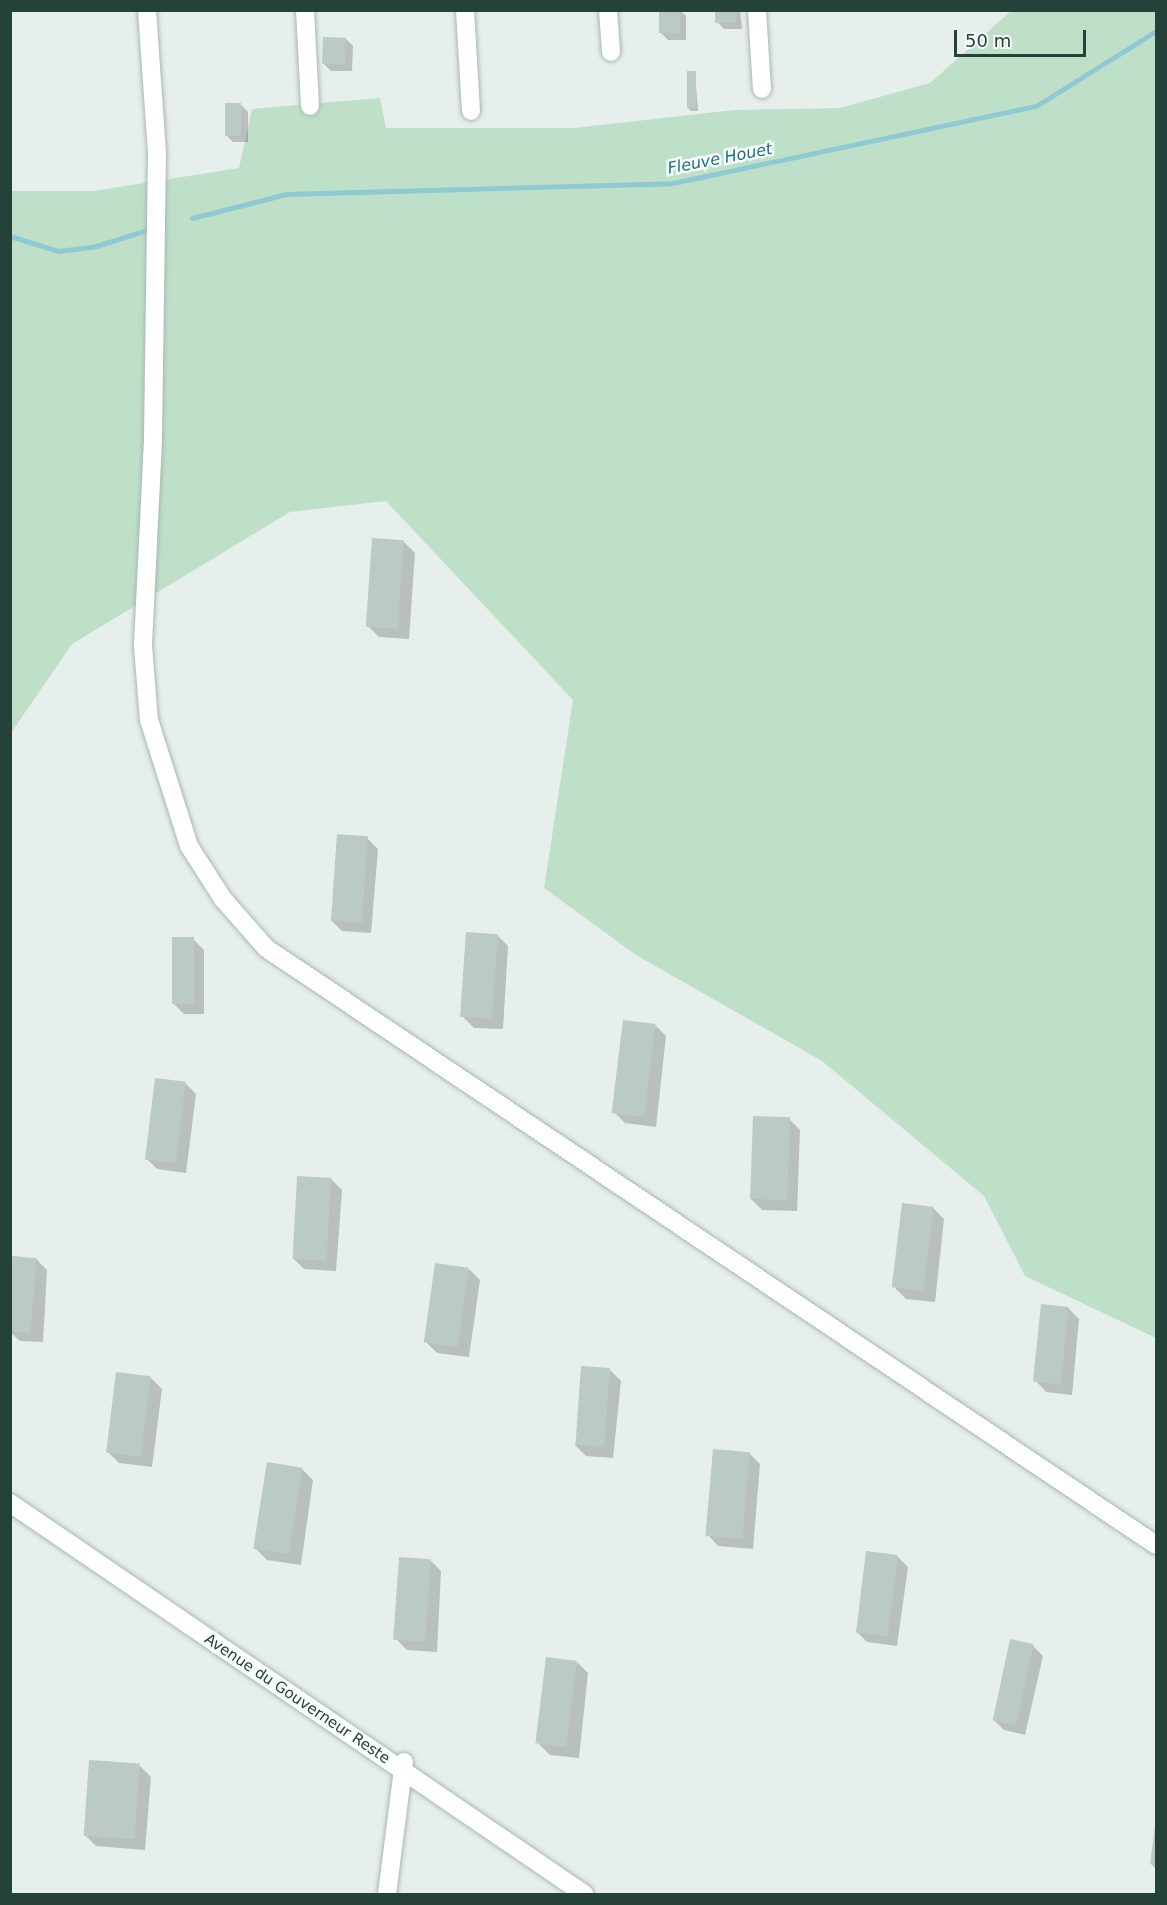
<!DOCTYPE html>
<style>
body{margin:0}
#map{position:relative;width:1167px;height:1905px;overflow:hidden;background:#e6efeb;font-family:"DejaVu Sans",sans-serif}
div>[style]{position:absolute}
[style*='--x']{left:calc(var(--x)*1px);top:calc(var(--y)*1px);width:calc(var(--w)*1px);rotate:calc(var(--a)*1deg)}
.green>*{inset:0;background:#bfe0c8}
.shadow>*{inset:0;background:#0003}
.stream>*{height:5px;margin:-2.5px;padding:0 2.5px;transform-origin:2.5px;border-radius:2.5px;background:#8ec9d4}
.building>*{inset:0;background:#bbcac4;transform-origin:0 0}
.roads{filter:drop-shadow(0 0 2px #a8b8b2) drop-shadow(0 0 2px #a8b8b2)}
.minor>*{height:18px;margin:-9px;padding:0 9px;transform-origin:9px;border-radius:9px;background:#fff}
span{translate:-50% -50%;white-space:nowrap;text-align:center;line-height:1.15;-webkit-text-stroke:5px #f7fbf9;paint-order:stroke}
.street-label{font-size:15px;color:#24423a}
.water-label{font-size:16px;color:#1c6f80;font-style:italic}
.frame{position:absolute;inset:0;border:12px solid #24423a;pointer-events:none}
.scale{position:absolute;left:954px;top:30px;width:132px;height:27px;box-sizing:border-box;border:3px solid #24423a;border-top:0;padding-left:8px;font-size:18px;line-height:21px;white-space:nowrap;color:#24423a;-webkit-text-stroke:4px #f7fbf9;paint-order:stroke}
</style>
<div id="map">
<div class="green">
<i style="clip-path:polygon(1011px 11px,1156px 11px,1156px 1338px,1025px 1276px,984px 1196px,822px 1061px,636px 955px,544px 888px,573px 700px,386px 501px,290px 512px,72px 644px,11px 733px,10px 191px,94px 191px,239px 168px,252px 109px,380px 98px,386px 128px,574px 128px,734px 110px,840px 108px,930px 83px)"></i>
</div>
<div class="shadow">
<i style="clip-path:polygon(661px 10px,680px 10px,686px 16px,686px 40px,668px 40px,661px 33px)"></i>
<i style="clip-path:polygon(717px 10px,740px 10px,742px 29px,724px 29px,717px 22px)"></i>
<i style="clip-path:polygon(346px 39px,353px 46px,352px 71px,331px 71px,324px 64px)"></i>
<i style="clip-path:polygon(695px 72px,698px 111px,691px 111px,688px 108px)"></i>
<i style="clip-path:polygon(241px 105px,248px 112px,248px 142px,233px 142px,226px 135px)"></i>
<i style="clip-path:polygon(404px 542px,415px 553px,409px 639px,379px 637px,368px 626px)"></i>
<i style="clip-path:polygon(367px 838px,378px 849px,371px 933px,342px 931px,331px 920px)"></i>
<i style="clip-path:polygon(497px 935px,508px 946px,503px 1029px,474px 1028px,463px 1017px)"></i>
<i style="clip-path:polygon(193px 939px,204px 950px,204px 1014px,184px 1014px,173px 1003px)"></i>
<i style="clip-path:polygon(656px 1026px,666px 1036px,656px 1127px,625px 1123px,614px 1112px)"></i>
<i style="clip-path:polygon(185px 1083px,196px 1094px,186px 1173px,157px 1169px,146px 1158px)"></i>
<i style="clip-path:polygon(789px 1119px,800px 1130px,797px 1211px,762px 1210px,751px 1199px)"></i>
<i style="clip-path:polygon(331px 1179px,342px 1190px,336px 1271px,304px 1269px,293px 1258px)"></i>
<i style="clip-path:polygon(933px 1208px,944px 1219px,935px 1302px,906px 1299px,895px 1288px)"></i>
<i style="clip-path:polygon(14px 1258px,36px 1259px,47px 1270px,43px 1342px,20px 1341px,10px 1332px)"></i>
<i style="clip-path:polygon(469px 1269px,480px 1280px,469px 1357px,437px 1353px,426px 1342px)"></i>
<i style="clip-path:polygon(1068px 1308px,1079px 1319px,1072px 1395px,1046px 1392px,1036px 1381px)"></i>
<i style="clip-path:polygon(610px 1370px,621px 1381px,613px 1458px,586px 1456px,575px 1445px)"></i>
<i style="clip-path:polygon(151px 1378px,162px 1389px,152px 1467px,119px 1463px,108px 1452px)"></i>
<i style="clip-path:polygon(749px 1453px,760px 1464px,753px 1549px,718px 1546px,708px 1535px)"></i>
<i style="clip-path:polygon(302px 1469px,313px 1480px,301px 1565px,267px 1560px,256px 1549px)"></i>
<i style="clip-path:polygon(897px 1556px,908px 1567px,897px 1646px,867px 1642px,856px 1631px)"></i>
<i style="clip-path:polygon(430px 1560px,441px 1571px,437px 1652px,407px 1650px,396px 1639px)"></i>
<i style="clip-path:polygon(1032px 1645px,1043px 1656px,1025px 1735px,1004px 1730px,993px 1719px)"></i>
<i style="clip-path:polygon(577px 1662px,588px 1673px,579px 1758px,550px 1755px,539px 1744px)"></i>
<i style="clip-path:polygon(140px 1766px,151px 1777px,145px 1850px,96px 1846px,85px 1835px)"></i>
<i style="clip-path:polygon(1156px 1828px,1156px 1869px,1151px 1864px)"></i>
</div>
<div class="stream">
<i style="--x:192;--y:218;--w:97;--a:-14.3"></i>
<i style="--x:286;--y:194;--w:387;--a:-1.6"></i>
<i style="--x:673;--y:183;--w:371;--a:-12"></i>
<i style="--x:1036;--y:106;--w:142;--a:-32"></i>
<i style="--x:10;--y:236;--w:50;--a:17.4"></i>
<i style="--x:58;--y:251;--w:38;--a:-7"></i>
<i style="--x:96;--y:246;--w:50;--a:-17.4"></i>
</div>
<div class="building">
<i style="left:659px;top:10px;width:21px;height:23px"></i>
<i style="left:715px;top:10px;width:21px;height:13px"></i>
<i style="left:323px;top:37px;width:23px;height:27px;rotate:2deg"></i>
<i style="left:687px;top:71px;width:9px;height:37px"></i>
<i style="left:225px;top:103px;width:16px;height:33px"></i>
<i style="left:372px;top:538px;width:32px;height:89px;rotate:4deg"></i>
<i style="left:337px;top:834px;width:31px;height:87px;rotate:4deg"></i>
<i style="left:466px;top:932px;width:32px;height:85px;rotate:4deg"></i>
<i style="left:172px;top:937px;width:22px;height:67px"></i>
<i style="left:623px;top:1020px;width:33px;height:94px;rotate:7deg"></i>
<i style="left:155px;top:1078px;width:31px;height:82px;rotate:7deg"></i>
<i style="left:753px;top:1116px;width:37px;height:83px;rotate:2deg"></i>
<i style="left:297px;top:1176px;width:34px;height:83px;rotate:3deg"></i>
<i style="left:902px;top:1203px;width:32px;height:85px;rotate:7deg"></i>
<i style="left:12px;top:1256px;width:25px;height:75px;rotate:5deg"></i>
<i style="left:435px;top:1263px;width:34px;height:80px;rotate:8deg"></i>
<i style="left:1041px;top:1304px;width:28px;height:78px;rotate:6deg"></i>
<i style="left:581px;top:1366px;width:29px;height:79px;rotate:4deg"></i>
<i style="left:116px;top:1372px;width:35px;height:81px;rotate:7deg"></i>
<i style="left:713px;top:1449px;width:37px;height:87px;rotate:5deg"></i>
<i style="left:267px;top:1462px;width:36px;height:88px;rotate:9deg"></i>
<i style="left:866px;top:1551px;width:32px;height:82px;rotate:7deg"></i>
<i style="left:399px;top:1557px;width:32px;height:83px;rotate:4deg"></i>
<i style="left:1010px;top:1639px;width:24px;height:83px;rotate:12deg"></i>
<i style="left:546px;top:1657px;width:31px;height:87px;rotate:7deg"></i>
<i style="left:89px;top:1760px;width:51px;height:76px;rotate:4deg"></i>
<i style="clip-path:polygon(1155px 1826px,1156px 1826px,1156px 1865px,1150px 1864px)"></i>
</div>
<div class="roads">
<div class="minor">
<i style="--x:147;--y:10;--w:142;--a:86"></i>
<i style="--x:157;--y:152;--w:288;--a:90.8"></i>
<i style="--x:153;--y:440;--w:206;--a:92.8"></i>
<i style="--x:143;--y:646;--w:74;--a:85.4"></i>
<i style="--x:149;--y:720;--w:132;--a:72.4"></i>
<i style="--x:189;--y:846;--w:63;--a:57.3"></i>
<i style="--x:223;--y:899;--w:65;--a:48.7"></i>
<i style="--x:266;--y:948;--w:1072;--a:33.85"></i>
<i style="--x:305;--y:10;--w:96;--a:87"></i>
<i style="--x:465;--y:10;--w:101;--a:86.6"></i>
<i style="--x:608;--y:10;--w:42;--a:85.9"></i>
<i style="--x:757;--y:10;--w:79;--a:86.4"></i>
<i style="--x:10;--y:1503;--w:695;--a:34.26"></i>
<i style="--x:387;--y:1894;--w:133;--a:-82.7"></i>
</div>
</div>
<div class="street-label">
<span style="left:297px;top:1699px;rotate:34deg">Avenue du Gouverneur Reste</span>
</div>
<div class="water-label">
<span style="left:720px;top:159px;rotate:-11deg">Fleuve Houet</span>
</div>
<div class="frame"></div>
<div class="scale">50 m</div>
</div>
